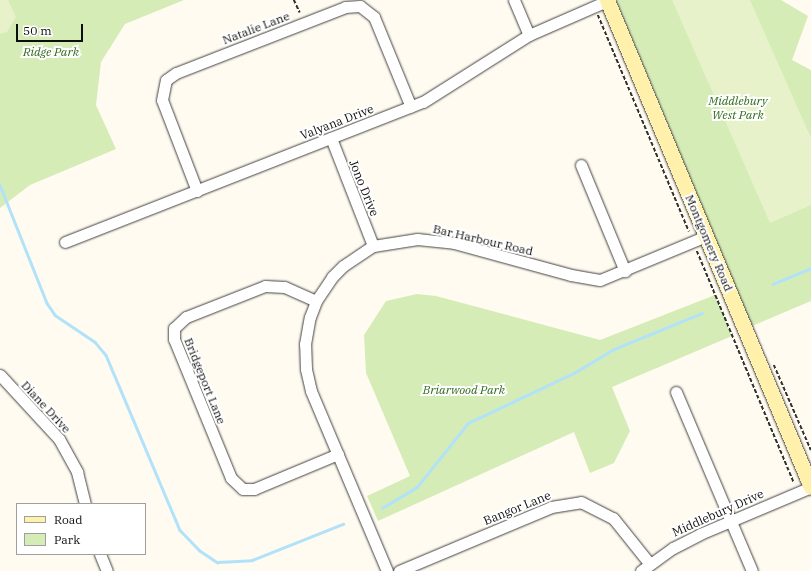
<!DOCTYPE html>
<style>
body{margin:0}
#map{position:relative;width:811px;height:571px;overflow:hidden;background:#fffbf0;font-family:"IBM Plex Serif",serif}
div>[style]{position:absolute}
[style*='--x']{left:calc(var(--x)*1px);top:calc(var(--y)*1px);width:calc(var(--w)*1px);rotate:calc(var(--a)*1deg)}
.green>*{inset:0;background:#d5ecb7}
.pitch>*{inset:0;background:#e7f2ca}
.stream>*{height:2.5px;margin:-1.25px;padding:0 1.25px;transform-origin:1.25px;border-radius:1.25px;background:#b2e2f9}
.path>*{height:1.5px;margin-top:-0.75px;transform-origin:0;background:repeating-linear-gradient(90deg,#303030 0 4px,transparent 0 6px)}
.roads{filter:drop-shadow(0 0 1px #414141) drop-shadow(0 0 1px #414141)}
.street>*{height:11px;margin:-5.5px;padding:0 5.5px;transform-origin:5.5px;border-radius:5.5px;background:#fff}
.secondary>*{height:15px;margin:-7.5px;padding:0 7.5px;transform-origin:7.5px;border-radius:7.5px;background:#fff1ab}
span{translate:-50% -50%;white-space:nowrap;text-align:center;line-height:1.15;-webkit-text-stroke:4px #fff;paint-order:stroke}
.street-label{font-size:12px;color:#0e0e0e}
.park-label{font-size:12px;color:#306a1b;font-style:italic}
.legend{position:absolute;left:16px;top:503px;width:130px;height:52px;box-sizing:border-box;background:#fff;border:1px solid #9f9f9f;margin:0;padding:5px 7px;list-style:none;font-size:12px;color:#0e0e0e}
.legend li{display:flex;align-items:center;gap:8px;height:20px}
.legend b{width:20px;border:1px solid #9f9f9f}
.scale{position:absolute;left:16px;top:24px;width:67px;height:18px;box-sizing:border-box;border:2px solid #0e0e0e;border-top:0;padding-left:5px;font-size:12px;line-height:14px;white-space:nowrap;color:#0e0e0e;-webkit-text-stroke:3px #fff;paint-order:stroke}
</style>
<div id="map">
<div class="green">
<i style="clip-path:polygon(0 0,184px 0,125px 24px,101px 62px,96px 105px,116px 149px,30px 185px,0 208px)"></i>
<i style="clip-path:polygon(616px 0,781px 0,808px 16px,792px 60px,811px 70px,811px 301px,752px 326px)"></i>
<i style="clip-path:polygon(417px 294px,436px 296px,600px 340px,715px 295px,732px 336px,612px 387px,630px 431px,614px 463px,590px 473px,574px 432px,378px 521px,367px 496px,410px 476px,366px 373px,364px 335px,386px 301px)"></i>
</div>
<div class="pitch">
<i style="clip-path:polygon(0 0,8px 0,16px 17px,7px 32px,0 34px)"></i>
<i style="clip-path:polygon(672px 0,750px 0,811px 138px,811px 205px,770px 223px)"></i>
</div>
<div class="stream">
<i style="--x:0;--y:185;--w:127;--a:68.3"></i>
<i style="--x:47;--y:303;--w:14;--a:56"></i>
<i style="--x:55;--y:315;--w:48;--a:34"></i>
<i style="--x:95;--y:342;--w:17;--a:50"></i>
<i style="--x:106;--y:355;--w:190;--a:67.1"></i>
<i style="--x:180;--y:530;--w:28;--a:46"></i>
<i style="--x:199;--y:550;--w:22;--a:34"></i>
<i style="--x:217;--y:562;--w:35;--a:-3"></i>
<i style="--x:252;--y:560;--w:98;--a:-21.6"></i>
<i style="--x:773;--y:284;--w:41;--a:-22.8"></i>
<i style="--x:382;--y:508;--w:41;--a:-31"></i>
<i style="--x:417;--y:487;--w:82;--a:-51.4"></i>
<i style="--x:468;--y:423;--w:117;--a:-25.3"></i>
<i style="--x:574;--y:373;--w:44;--a:-31.2"></i>
<i style="--x:612;--y:350;--w:97;--a:-22.3"></i>
</div>
<div class="path">
<i style="--x:294;--y:0;--w:14;--a:65"></i>
<i style="--x:598;--y:15;--w:235;--a:67.2"></i>
<i style="--x:697;--y:251;--w:251;--a:67.3"></i>
<i style="--x:774;--y:365;--w:93;--a:66.5"></i>
</div>
<div class="roads">
<div class="street">
<i style="--x:514;--y:0;--w:38;--a:67"></i>
<i style="--x:331;--y:138;--w:116;--a:68.7"></i>
<i style="--x:581;--y:165;--w:115;--a:67.5"></i>
<i style="--x:197;--y:191;--w:97;--a:-111"></i>
<i style="--x:162;--y:100;--w:20;--a:-79"></i>
<i style="--x:166;--y:80;--w:12;--a:-35"></i>
<i style="--x:176;--y:73;--w:181;--a:-21.3"></i>
<i style="--x:345;--y:7;--w:15;--a:-4"></i>
<i style="--x:360;--y:6;--w:18;--a:38"></i>
<i style="--x:374;--y:17;--w:97;--a:67.7"></i>
<i style="--x:65;--y:242;--w:384;--a:-21.4"></i>
<i style="--x:423;--y:102;--w:125;--a:-32.3"></i>
<i style="--x:529;--y:35;--w:85;--a:-23.6"></i>
<i style="--x:316;--y:301;--w:35;--a:-156"></i>
<i style="--x:284;--y:287;--w:19;--a:-177"></i>
<i style="--x:265;--y:286;--w:85;--a:158.6"></i>
<i style="--x:186;--y:317;--w:16;--a:137"></i>
<i style="--x:174;--y:328;--w:11;--a:90"></i>
<i style="--x:174;--y:339;--w:150;--a:67.7"></i>
<i style="--x:231;--y:478;--w:16;--a:43"></i>
<i style="--x:243;--y:489;--w:11;--a:0"></i>
<i style="--x:254;--y:489;--w:91;--a:-22.6"></i>
<i style="--x:0;--y:375;--w:87;--a:47.3"></i>
<i style="--x:59;--y:439;--w:38;--a:61"></i>
<i style="--x:77;--y:472;--w:33;--a:76"></i>
<i style="--x:676;--y:392;--w:194;--a:67"></i>
<i style="--x:100;--y:554;--w:18;--a:68"></i>
<i style="--x:387;--y:571;--w:195;--a:-112.9"></i>
<i style="--x:311;--y:391;--w:23;--a:-103"></i>
<i style="--x:306;--y:369;--w:25;--a:-92"></i>
<i style="--x:305;--y:344;--w:27;--a:-80"></i>
<i style="--x:310;--y:317;--w:17;--a:-69"></i>
<i style="--x:316;--y:301;--w:29;--a:-56"></i>
<i style="--x:332;--y:277;--w:16;--a:-45"></i>
<i style="--x:343;--y:266;--w:36;--a:-34"></i>
<i style="--x:373;--y:246;--w:45;--a:-9"></i>
<i style="--x:417;--y:239;--w:37;--a:6"></i>
<i style="--x:454;--y:243;--w:121;--a:15.3"></i>
<i style="--x:571;--y:275;--w:29;--a:10"></i>
<i style="--x:600;--y:280;--w:115;--a:-22.5"></i>
<i style="--x:399;--y:571;--w:165;--a:-22.8"></i>
<i style="--x:551;--y:507;--w:30;--a:-9"></i>
<i style="--x:581;--y:502;--w:36;--a:27"></i>
<i style="--x:613;--y:518;--w:58;--a:51.3"></i>
<i style="--x:641;--y:571;--w:39;--a:-36"></i>
<i style="--x:673;--y:548;--w:30;--a:-27"></i>
<i style="--x:700;--y:534;--w:121;--a:-22.9"></i>
</div>
<div class="secondary">
<i style="--x:607;--y:0;--w:528;--a:67.27"></i>
</div>
</div>
<div class="street-label">
<span style="left:256px;top:28px;rotate:-21deg">Natalie Lane</span>
<span style="left:337px;top:122px;rotate:-21deg">Valyana Drive</span>
<span style="left:364px;top:188px;rotate:68deg">Jono Drive</span>
<span style="left:483px;top:240px;rotate:13deg">Bar Harbour Road</span>
<span style="left:709px;top:243px;rotate:67deg">Montgomery Road</span>
<span style="left:205px;top:381px;rotate:68deg">Bridgeport Lane</span>
<span style="left:46px;top:407px;rotate:47deg">Diane Drive</span>
<span style="left:517px;top:508px;rotate:-22deg">Bangor Lane</span>
<span style="left:718px;top:513px;rotate:-24deg">Middlebury Drive</span>
</div>
<div class="park-label">
<span style="left:51px;top:52px">Ridge Park</span>
<span style="left:738px;top:108px">Middlebury<br>West Park</span>
<span style="left:464px;top:390px">Briarwood Park</span>
</div>
<ul class="legend">
<li><b style="height:5px;background:#fff1ab"></b>Road</li>
<li><b style="height:11px;background:#d5ecb7"></b>Park</li>
</ul>
<div class="scale">50 m</div>
</div>
